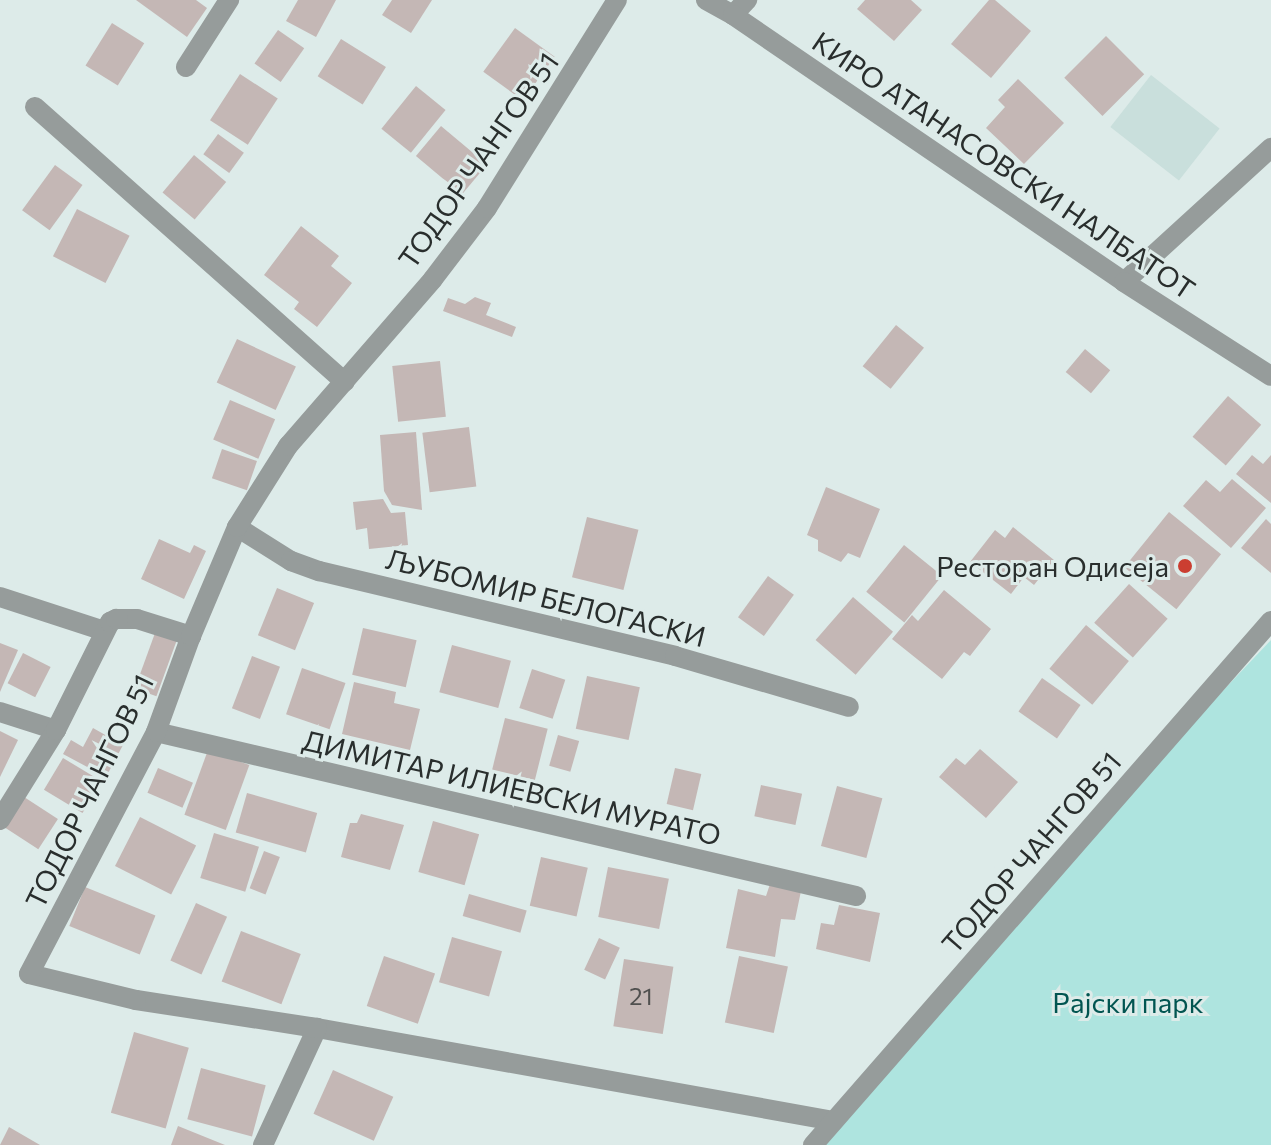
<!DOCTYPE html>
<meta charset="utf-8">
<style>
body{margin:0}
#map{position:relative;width:1271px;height:1145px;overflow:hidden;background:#ddebe9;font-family:Commissioner,sans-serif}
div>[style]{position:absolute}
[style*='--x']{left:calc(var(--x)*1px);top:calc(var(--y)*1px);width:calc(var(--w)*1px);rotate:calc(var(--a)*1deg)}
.built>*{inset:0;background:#c9dfdc;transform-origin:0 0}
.green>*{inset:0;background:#aee4df}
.building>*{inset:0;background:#c4b7b5;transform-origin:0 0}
.minor>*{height:20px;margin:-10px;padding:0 10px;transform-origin:10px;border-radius:10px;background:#969c9b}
.tertiary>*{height:20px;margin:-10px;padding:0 10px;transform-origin:10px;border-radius:10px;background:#969c9b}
.dots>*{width:22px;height:22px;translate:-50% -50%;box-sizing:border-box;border:4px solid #ddebe9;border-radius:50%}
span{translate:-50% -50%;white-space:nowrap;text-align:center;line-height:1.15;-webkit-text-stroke:6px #ddebe9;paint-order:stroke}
.number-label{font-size:24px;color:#50504f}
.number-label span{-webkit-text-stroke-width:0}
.street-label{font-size:28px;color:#292e2d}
.poi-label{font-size:28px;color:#292e2d}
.right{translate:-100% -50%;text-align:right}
.park-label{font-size:28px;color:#025551}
</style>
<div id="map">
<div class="built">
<i style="left:1151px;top:75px;width:87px;height:66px;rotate:38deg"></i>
</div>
<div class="green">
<i style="clip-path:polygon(1271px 640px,1271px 1145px,813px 1145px,1051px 872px)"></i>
</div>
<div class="building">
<i style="clip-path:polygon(136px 0,196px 0,207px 8px,187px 37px)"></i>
<i style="clip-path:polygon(298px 0,336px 0,316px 37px,286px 21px)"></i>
<i style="clip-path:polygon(392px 0,432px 0,411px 33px,382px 15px)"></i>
<i style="clip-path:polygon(865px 0,911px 0,922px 10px,894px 41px,857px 9px)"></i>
<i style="clip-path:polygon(989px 0,995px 0,1031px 31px,991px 78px,951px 44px)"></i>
<i style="left:112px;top:23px;width:38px;height:50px;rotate:32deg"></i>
<i style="left:515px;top:28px;width:49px;height:54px;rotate:36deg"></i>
<i style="left:278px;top:30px;width:32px;height:41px;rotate:35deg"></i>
<i style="left:1106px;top:36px;width:54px;height:59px;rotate:45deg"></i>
<i style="left:341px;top:39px;width:53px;height:44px;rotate:32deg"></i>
<i style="left:240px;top:74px;width:45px;height:55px;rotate:33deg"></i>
<i style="clip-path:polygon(1018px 79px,1064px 123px,1024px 164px,986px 128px,1005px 107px,998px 100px)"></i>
<i style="left:416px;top:86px;width:38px;height:55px;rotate:39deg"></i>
<i style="left:441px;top:126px;width:60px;height:39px;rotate:40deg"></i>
<i style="left:218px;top:134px;width:32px;height:25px;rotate:36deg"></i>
<i style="left:194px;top:155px;width:42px;height:49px;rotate:40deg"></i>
<i style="left:55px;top:165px;width:34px;height:56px;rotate:36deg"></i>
<i style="left:77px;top:209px;width:59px;height:53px;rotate:27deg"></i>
<i style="clip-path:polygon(301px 226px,339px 256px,331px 266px,352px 283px,317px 327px,294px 309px,299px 302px,264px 275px)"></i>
<i style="clip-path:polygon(475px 297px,491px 303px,486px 315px,516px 327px,512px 337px,443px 311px,448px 298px,465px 304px)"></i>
<i style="left:896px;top:325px;width:36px;height:53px;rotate:39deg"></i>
<i style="left:237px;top:339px;width:65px;height:48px;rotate:25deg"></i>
<i style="left:1085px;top:349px;width:33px;height:30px;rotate:40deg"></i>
<i style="left:440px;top:361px;width:56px;height:48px;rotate:84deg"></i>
<i style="left:1228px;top:396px;width:44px;height:54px;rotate:41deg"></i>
<i style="left:230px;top:400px;width:49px;height:43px;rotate:23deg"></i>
<i style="left:469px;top:427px;width:60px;height:47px;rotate:83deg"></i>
<i style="clip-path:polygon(416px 432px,422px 510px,392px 505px,384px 491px,380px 435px)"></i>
<i style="left:222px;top:449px;width:37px;height:31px;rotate:19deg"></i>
<i style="clip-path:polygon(1252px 455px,1263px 464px,1271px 455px,1271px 503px,1236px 474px)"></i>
<i style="clip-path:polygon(1232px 479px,1266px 508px,1231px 548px,1183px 506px,1206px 480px,1220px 492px)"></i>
<i style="clip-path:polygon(826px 487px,880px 509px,860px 558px,848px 553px,841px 562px,818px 551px,818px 540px,807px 535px)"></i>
<i style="clip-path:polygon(383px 499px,391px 513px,405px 512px,408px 545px,369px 549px,367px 528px,356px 530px,353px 502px)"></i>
<i style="left:1169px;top:512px;width:67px;height:71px;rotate:39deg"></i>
<i style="left:587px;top:517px;width:53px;height:62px;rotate:14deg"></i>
<i style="clip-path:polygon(1266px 519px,1271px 524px,1271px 573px,1241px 548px)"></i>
<i style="clip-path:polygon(1013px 527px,1054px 560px,1034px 585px,1024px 577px,1011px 594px,970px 562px,995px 530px,1005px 538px)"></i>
<i style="clip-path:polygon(159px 539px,190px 553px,194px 545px,206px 551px,184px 599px,141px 579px)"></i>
<i style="left:904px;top:545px;width:49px;height:60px;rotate:39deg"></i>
<i style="left:768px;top:576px;width:32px;height:51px;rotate:36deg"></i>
<i style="left:1129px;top:584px;width:52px;height:52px;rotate:42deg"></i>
<i style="left:277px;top:588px;width:40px;height:51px;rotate:22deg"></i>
<i style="clip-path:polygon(944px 590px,991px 629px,970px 656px,964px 652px,942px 679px,892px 639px,912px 615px,918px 621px)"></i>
<i style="left:853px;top:597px;width:53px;height:57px;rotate:41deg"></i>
<i style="left:1086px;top:625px;width:56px;height:57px;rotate:40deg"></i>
<i style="left:363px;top:628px;width:55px;height:48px;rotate:13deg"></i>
<i style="left:155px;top:633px;width:23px;height:59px;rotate:20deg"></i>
<i style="clip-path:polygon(0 643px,18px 650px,0 692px)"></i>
<i style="left:452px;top:645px;width:61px;height:49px;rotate:15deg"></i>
<i style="left:23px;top:653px;width:31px;height:34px;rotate:27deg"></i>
<i style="left:252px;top:656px;width:30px;height:56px;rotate:21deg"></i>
<i style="left:302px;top:668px;width:46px;height:49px;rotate:19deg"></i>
<i style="left:532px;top:669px;width:35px;height:41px;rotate:18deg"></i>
<i style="left:587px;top:676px;width:54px;height:54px;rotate:12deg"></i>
<i style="left:1042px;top:678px;width:47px;height:41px;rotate:35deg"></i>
<i style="clip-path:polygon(354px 682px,396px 692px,394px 703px,420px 709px,410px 750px,342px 734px)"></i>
<i style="left:505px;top:718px;width:44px;height:53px;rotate:14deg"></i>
<i style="clip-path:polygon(93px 728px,123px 745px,106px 777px,63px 754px,71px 740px,83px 747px)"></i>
<i style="clip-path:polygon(0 731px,18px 740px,0 777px)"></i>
<i style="left:558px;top:735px;width:22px;height:32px;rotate:16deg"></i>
<i style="clip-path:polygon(980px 749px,1018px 782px,986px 818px,939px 777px,956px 758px,965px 765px)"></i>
<i style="left:208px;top:750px;width:44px;height:69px;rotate:20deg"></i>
<i style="left:63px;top:758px;width:45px;height:37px;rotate:31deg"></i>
<i style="left:158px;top:768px;width:38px;height:27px;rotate:23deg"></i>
<i style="left:675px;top:768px;width:27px;height:37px;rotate:13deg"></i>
<i style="left:761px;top:785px;width:42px;height:32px;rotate:12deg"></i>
<i style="left:837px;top:786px;width:47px;height:62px;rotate:15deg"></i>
<i style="left:247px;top:793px;width:73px;height:41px;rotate:16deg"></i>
<i style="left:21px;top:795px;width:44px;height:36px;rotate:33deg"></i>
<i style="clip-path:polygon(361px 814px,404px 825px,390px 870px,341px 857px,350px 823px,357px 823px)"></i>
<i style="left:140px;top:817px;width:63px;height:55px;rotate:27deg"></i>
<i style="left:433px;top:821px;width:48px;height:53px;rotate:16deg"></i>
<i style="left:214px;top:833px;width:47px;height:47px;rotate:17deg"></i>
<i style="left:264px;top:851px;width:17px;height:40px;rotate:21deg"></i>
<i style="left:541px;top:857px;width:48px;height:50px;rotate:13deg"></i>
<i style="left:608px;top:867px;width:62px;height:51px;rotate:11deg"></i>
<i style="clip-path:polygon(770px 884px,801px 891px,795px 920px,781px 919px,775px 957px,726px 948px,738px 889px,766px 896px)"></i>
<i style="left:85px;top:887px;width:76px;height:42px;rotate:22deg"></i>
<i style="left:469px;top:894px;width:60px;height:23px;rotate:16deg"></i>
<i style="left:196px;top:903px;width:34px;height:63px;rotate:24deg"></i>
<i style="clip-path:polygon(839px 905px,880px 913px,870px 962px,816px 949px,821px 923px,834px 925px)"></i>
<i style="left:241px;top:931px;width:64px;height:54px;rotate:21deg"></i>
<i style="left:452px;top:937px;width:52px;height:47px;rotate:16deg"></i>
<i style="left:599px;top:938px;width:23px;height:35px;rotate:25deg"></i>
<i style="left:384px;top:956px;width:54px;height:53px;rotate:19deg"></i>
<i style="left:739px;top:956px;width:50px;height:68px;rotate:12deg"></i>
<i style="left:624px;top:959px;width:50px;height:68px;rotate:9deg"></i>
<i style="left:134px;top:1032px;width:57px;height:84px;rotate:16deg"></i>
<i style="left:201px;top:1068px;width:67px;height:53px;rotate:15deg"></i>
<i style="left:333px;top:1070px;width:66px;height:48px;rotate:24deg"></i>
<i style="clip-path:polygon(178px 1126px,225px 1145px,171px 1145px)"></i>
<i style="clip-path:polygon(9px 1127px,40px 1145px,0 1145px)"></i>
</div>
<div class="minor">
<i style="--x:733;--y:15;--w:21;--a:-47"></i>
<i style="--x:186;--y:67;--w:80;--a:-57.3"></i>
<i style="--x:35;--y:107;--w:414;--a:41.6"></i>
<i style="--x:1124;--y:282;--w:199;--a:-42.4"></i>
<i style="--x:237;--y:527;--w:64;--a:32.2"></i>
<i style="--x:291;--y:561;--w:30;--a:20"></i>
<i style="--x:319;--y:571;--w:366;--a:13.4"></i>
<i style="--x:675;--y:656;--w:181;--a:16.3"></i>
<i style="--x:0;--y:597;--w:109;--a:18.1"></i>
<i style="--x:0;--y:712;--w:59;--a:17.8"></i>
<i style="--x:156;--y:732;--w:719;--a:13.19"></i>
<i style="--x:0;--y:820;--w:106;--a:-58.1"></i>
<i style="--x:56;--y:730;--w:121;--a:-63.4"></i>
<i style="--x:110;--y:622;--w:7;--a:-27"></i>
<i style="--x:116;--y:619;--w:21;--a:0"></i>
<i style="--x:137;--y:619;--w:57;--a:17.5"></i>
<i style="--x:317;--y:1028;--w:525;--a:10.2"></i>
<i style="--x:263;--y:1145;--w:129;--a:-65.2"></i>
<i style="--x:317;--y:1028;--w:183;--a:-171.2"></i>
<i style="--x:136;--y:1000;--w:110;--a:-166.3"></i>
<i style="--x:29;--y:974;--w:273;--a:-62.3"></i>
<i style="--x:156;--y:732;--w:102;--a:-70"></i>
<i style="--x:191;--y:636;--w:118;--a:-67.1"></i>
<i style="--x:237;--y:527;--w:96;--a:-57.8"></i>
<i style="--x:288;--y:446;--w:221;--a:-49"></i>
<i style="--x:433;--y:279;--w:89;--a:-52.7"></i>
<i style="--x:487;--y:208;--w:245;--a:-58"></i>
<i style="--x:813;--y:1145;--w:696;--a:-48.85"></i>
</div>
<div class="tertiary">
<i style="--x:706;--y:0;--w:31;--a:29"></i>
<i style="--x:733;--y:15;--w:473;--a:34.3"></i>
<i style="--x:1124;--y:282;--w:174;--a:32.6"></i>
</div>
<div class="dots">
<i style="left:1185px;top:566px;background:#cb3e31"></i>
</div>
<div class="number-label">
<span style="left:641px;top:996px">21</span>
</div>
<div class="street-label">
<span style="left:478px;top:160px;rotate:-55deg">ТОДОР ЧАНГОВ 51</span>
<span style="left:1004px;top:165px;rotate:34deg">КИРО АТАНАСОВСКИ НАЛБАТОТ</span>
<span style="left:546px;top:597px;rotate:14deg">ЉУБОМИР БЕЛОГАСКИ</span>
<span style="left:512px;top:787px;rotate:13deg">ДИМИТАР ИЛИЕВСКИ МУРАТО</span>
<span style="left:89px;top:791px;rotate:-64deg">ТОДОР ЧАНГОВ 51</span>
<span style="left:1031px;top:852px;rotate:-49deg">ТОДОР ЧАНГОВ 51</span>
</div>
<div class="poi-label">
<span class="right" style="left:1169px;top:566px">Ресторан Одисеја</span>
</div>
<div class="park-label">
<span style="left:1128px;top:1002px">Рајски парк</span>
</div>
</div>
